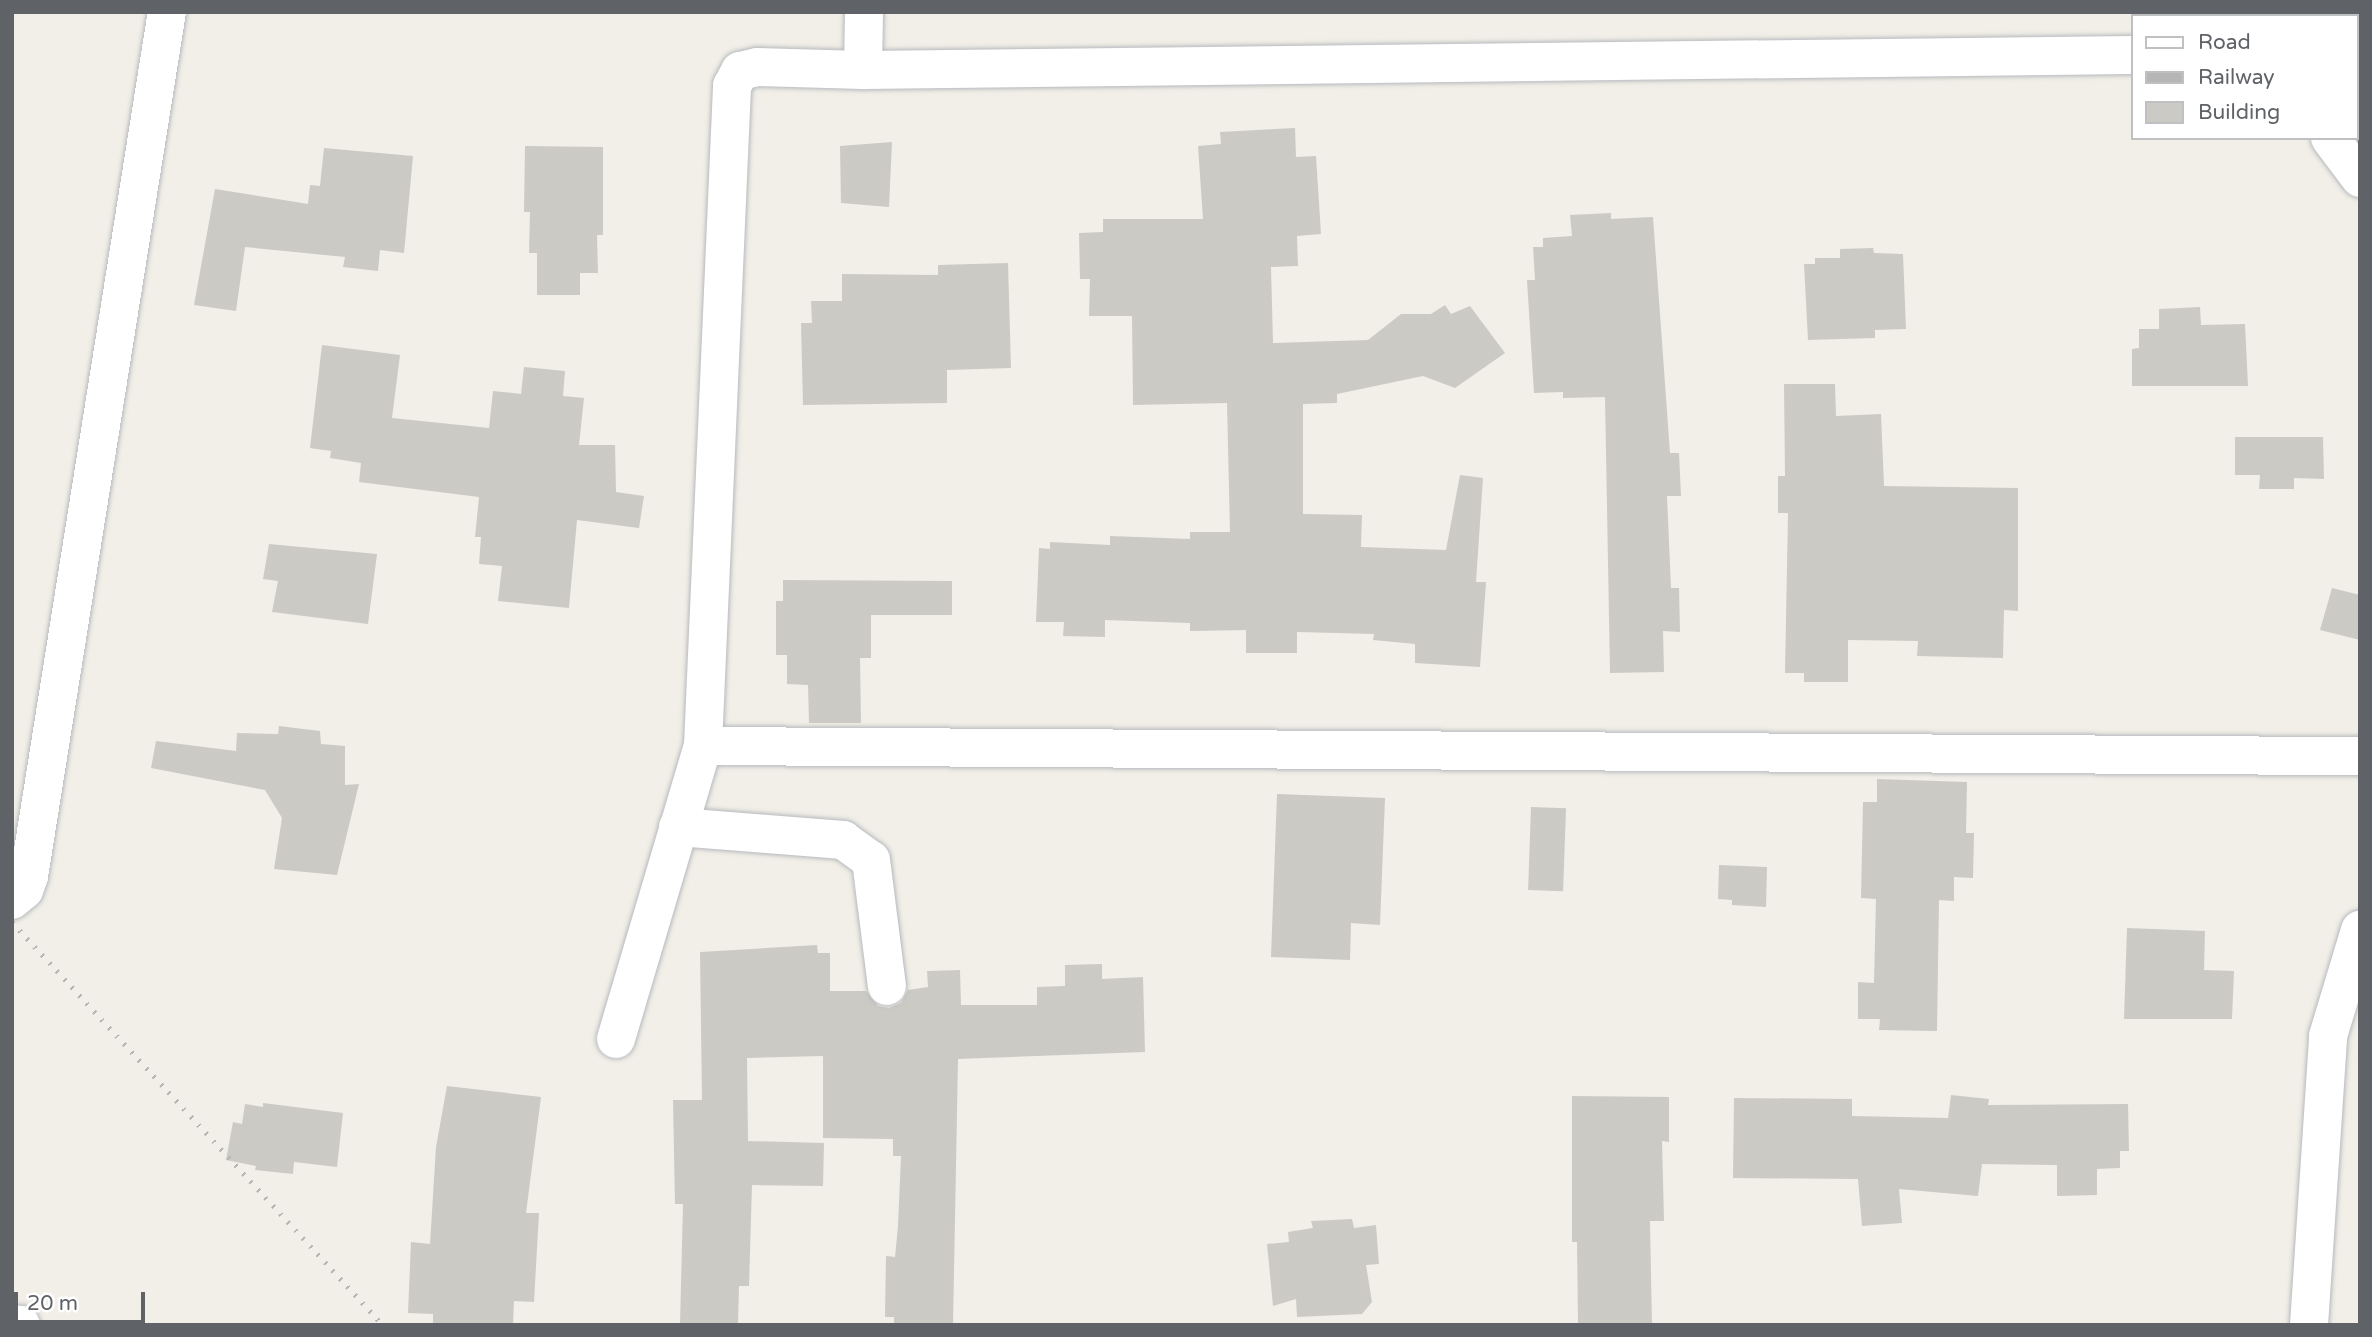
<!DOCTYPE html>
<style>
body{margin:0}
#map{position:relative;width:2372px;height:1337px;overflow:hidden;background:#f1efe7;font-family:"Varela Round",sans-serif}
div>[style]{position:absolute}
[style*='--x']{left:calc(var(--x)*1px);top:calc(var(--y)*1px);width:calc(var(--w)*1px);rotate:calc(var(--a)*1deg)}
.building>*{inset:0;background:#cccac4;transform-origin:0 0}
.roads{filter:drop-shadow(0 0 2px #b7b9be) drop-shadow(0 0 2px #b7b9be)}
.minor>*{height:38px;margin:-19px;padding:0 19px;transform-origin:19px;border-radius:19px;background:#fff}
.rail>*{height:5px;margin-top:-2.5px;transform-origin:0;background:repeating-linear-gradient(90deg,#b6b6b7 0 2px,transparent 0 11px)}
span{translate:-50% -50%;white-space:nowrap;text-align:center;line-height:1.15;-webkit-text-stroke:5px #fff;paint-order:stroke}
.frame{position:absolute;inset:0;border:14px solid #5f6267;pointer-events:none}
.legend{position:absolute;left:2131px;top:14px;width:228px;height:126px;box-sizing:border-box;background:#fff;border:2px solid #bfc0c2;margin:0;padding:9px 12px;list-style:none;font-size:21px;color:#5f6267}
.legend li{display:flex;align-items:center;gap:14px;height:35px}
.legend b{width:35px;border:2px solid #bfc0c2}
.scale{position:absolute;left:14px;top:1292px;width:131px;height:32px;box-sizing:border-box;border:4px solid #5f6267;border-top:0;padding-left:9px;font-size:21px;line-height:24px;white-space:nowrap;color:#5f6267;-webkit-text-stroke:5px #fff;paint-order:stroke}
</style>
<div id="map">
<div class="building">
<i style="clip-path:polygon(1295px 128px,1296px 157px,1316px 156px,1321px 234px,1297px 236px,1298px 266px,1271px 267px,1273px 343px,1368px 340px,1401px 314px,1431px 314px,1445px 305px,1451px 314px,1470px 306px,1505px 353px,1455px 388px,1423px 376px,1337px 394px,1337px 403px,1303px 404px,1303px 514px,1362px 515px,1361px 547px,1446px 550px,1460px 475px,1483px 478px,1476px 582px,1486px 582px,1480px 667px,1415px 663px,1415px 644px,1373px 640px,1374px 634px,1297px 632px,1297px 653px,1246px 653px,1246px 630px,1190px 631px,1190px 623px,1105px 620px,1105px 637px,1063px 636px,1064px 622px,1036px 622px,1039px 548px,1050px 549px,1050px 542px,1110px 545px,1110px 536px,1190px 539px,1190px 532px,1230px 532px,1227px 403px,1133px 405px,1132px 316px,1089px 316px,1090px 279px,1080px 279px,1079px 233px,1103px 232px,1103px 219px,1203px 219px,1198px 146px,1221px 144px,1220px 132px)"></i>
<i style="clip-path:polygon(892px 142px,889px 207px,841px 203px,840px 146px)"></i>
<i style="clip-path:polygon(525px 146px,603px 147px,603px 235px,597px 235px,598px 273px,580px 273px,580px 295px,537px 295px,537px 253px,529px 253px,530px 212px,524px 212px)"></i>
<i style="clip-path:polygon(324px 148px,413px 156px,404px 253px,380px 250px,378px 271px,343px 267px,345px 257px,245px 247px,236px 311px,194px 305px,215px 189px,308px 204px,310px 185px,320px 186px)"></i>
<i style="clip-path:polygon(1611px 213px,1611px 219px,1653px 217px,1670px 453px,1679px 453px,1681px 496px,1667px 496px,1671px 588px,1679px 588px,1680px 632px,1663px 631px,1664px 672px,1610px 673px,1605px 397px,1563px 398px,1563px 392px,1534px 393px,1527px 280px,1535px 280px,1533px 247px,1543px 247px,1543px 238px,1572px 236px,1570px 215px)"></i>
<i style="clip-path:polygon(1873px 248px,1874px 253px,1903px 254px,1906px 329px,1875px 330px,1875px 338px,1808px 340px,1804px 264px,1815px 264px,1815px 258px,1840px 258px,1840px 249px)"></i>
<i style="clip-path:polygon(1008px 263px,1011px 368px,947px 370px,947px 403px,803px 405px,801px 323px,812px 323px,811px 301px,842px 301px,842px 274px,938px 275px,938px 265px)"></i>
<i style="clip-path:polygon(2200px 307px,2201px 325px,2245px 324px,2248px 386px,2132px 386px,2132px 349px,2139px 348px,2139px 329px,2159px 329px,2159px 309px)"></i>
<i style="clip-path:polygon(322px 345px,400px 355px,392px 418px,489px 428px,493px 391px,521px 394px,524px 367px,565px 371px,563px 396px,584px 398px,579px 445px,615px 445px,616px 492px,644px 496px,639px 528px,577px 520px,569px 608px,498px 601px,502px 566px,479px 564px,481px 537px,475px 537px,479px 497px,359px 482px,361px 463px,330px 458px,331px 451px,310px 448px)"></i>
<i style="clip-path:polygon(1784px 384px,1835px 384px,1836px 416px,1881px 414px,1884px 486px,2018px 488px,2018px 611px,2004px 610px,2003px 658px,1917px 656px,1918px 641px,1848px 640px,1848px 682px,1804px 682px,1804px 673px,1785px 673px,1788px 513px,1778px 513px,1778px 476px,1785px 476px)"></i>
<i style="clip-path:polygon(2235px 437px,2323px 437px,2324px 479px,2294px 478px,2294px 489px,2259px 489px,2260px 475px,2235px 475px)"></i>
<i style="clip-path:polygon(269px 544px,377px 554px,368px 624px,272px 612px,278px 581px,263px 579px)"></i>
<i style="clip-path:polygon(783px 580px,952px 581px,952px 615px,871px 615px,871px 658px,860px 658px,861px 723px,809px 723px,808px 685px,787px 684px,787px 655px,776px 655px,776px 601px,783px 601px)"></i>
<i style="clip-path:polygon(2332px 588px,2360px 595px,2360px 640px,2320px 630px)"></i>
<i style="clip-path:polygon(279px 726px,320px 731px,321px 744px,345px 746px,345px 785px,359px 784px,337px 875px,274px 869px,282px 818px,265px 790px,151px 768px,156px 741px,236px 751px,237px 733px,278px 734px)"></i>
<i style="clip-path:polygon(1877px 779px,1967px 782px,1966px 833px,1974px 833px,1973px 878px,1954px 877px,1954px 901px,1939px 900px,1937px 1031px,1879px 1030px,1880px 1019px,1858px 1019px,1858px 982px,1874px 983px,1876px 899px,1861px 898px,1863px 802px,1877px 802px)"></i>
<i style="clip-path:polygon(1277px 794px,1385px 798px,1380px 925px,1351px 923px,1350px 960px,1271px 957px)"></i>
<i style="left:1531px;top:807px;width:35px;height:83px;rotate:2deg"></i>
<i style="clip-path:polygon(1719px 865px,1767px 867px,1766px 907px,1732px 905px,1732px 900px,1718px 899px)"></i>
<i style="clip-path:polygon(2127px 928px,2205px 931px,2204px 970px,2234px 971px,2232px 1019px,2124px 1019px)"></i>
<i style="clip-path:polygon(817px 945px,818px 953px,830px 953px,830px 991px,866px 991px,878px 1006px,889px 1008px,901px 1003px,908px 990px,928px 987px,927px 971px,960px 970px,961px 1005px,1037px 1005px,1037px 987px,1065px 986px,1065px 965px,1102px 964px,1102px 979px,1143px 977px,1145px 1052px,958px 1059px,953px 1325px,894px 1325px,894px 1317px,885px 1317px,886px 1256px,895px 1257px,898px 1226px,901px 1156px,893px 1156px,893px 1139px,823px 1138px,823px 1056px,747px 1058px,748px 1141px,824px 1143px,823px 1186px,752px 1185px,749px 1286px,739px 1286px,738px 1325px,680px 1325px,683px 1204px,675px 1204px,673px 1100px,702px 1100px,700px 952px)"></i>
<i style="clip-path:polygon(447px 1086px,541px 1097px,526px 1213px,539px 1213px,534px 1302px,514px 1301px,513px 1325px,433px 1325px,433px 1314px,408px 1313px,411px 1242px,430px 1244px,436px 1147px)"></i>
<i style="clip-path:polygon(1951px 1095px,1989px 1099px,1988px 1105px,2128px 1104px,2129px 1151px,2120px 1151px,2120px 1168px,2097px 1169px,2097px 1195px,2057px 1196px,2057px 1165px,1982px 1164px,1978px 1196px,1899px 1189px,1902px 1223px,1862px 1226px,1858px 1179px,1733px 1178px,1734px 1098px,1852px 1099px,1852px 1116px,1948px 1118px)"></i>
<i style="clip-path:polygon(1572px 1096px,1669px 1097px,1669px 1142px,1662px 1141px,1664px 1221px,1650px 1221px,1652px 1325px,1578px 1325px,1577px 1242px,1572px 1242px)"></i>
<i style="clip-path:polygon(263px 1103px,343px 1113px,337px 1167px,294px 1162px,293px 1174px,255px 1170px,256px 1166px,226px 1160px,233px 1122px,242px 1124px,245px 1104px,263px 1107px)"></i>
<i style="clip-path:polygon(1352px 1219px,1354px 1228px,1376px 1225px,1379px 1264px,1366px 1265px,1372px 1302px,1362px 1314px,1297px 1317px,1296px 1299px,1273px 1306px,1267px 1244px,1289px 1242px,1288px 1232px,1313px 1228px,1311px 1221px)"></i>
</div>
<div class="roads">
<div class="minor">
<i style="--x:2235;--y:12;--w:5;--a:53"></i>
<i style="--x:863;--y:70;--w:58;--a:-89"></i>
<i style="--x:2330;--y:138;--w:50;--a:53.1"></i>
<i style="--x:703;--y:746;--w:1657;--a:0.35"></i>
<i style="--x:678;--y:827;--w:166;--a:4.5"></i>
<i style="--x:843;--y:840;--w:34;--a:36"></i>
<i style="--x:871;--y:860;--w:127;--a:82.8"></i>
<i style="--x:12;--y:900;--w:16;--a:-40"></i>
<i style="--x:24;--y:890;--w:15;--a:-70"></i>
<i style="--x:29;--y:876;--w:875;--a:-80.93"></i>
<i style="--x:616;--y:1039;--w:306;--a:-73.5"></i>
<i style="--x:703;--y:746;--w:661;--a:-87.48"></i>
<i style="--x:732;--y:86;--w:17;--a:-62"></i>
<i style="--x:740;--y:71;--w:17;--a:-13"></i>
<i style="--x:757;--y:67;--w:106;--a:1.6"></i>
<i style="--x:863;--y:70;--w:1269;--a:-0.68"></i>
<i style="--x:12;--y:1324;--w:9;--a:6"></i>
<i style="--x:2309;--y:1325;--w:290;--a:-86.2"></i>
<i style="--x:2328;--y:1036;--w:111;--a:-73.2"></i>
</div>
</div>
<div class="rail">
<i style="--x:12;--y:922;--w:548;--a:47.37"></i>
</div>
<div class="frame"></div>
<ul class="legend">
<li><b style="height:9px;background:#fff"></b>Road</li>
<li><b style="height:9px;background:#b6b6b7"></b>Railway</li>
<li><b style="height:19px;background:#cccac4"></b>Building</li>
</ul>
<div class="scale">20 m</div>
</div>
